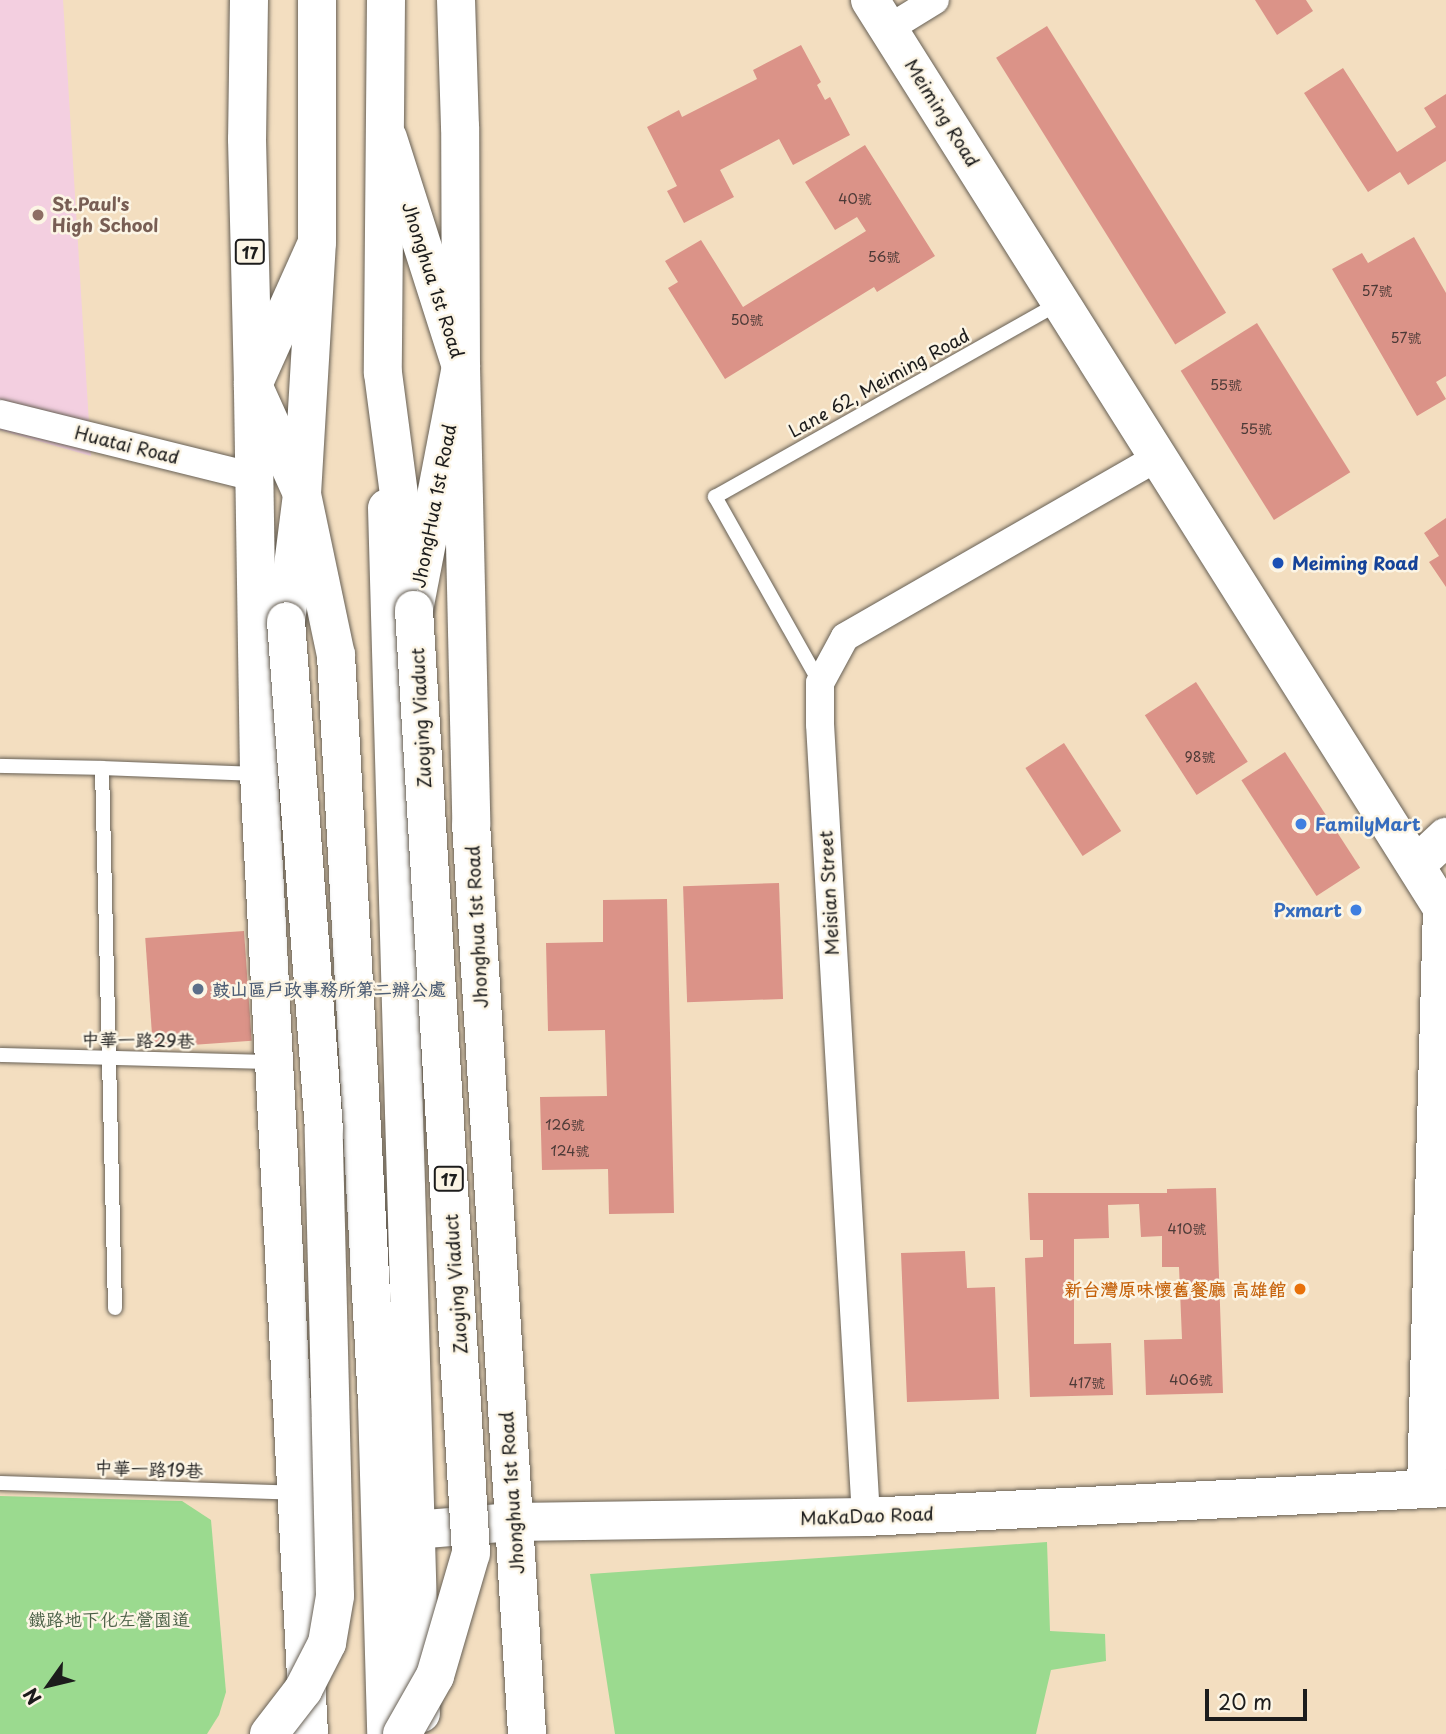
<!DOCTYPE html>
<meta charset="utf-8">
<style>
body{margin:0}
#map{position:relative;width:1446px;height:1734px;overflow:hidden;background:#f3dec0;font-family:"Playpen Sans","LXGW WenKai TC",sans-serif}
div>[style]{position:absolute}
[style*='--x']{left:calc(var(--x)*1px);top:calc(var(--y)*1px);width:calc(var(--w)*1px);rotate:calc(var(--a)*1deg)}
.built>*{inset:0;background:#f3cfe0}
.green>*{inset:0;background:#9bda8f}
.building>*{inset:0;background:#db9388;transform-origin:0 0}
.roads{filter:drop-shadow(0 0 2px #676055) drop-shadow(0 0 2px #676055)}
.lane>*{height:14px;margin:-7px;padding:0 7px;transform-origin:7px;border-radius:7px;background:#fff}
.street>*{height:28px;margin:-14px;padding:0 14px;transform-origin:14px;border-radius:14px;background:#fff}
.secondary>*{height:38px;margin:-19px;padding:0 19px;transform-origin:19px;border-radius:19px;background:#fff}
.primary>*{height:38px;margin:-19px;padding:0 19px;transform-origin:19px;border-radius:19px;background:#fff}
.bridges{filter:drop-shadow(0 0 2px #676055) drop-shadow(0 0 2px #676055)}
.primary-bridge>*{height:38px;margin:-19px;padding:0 19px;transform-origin:19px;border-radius:19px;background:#fff}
.dots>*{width:19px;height:19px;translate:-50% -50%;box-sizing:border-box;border:4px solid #fcf5e5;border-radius:50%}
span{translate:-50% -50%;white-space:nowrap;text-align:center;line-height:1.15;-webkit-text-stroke:5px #fcf5e5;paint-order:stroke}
.number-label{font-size:14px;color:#4c3a37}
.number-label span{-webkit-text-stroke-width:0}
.shield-label span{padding:2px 5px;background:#fcf5e5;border:2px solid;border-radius:5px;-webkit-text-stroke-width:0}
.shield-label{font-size:16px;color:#1c1c1c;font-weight:700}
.street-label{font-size:18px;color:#1c1c1c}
.education-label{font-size:18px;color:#785e54;font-weight:700}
.left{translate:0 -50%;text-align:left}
.transit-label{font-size:18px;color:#164399;font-weight:700}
.shop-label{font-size:18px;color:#366cbe;font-weight:700}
.right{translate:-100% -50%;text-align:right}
.service-label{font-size:18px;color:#4e5e75;font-weight:700}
.food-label{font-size:18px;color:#c56008;font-weight:700}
.park-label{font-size:18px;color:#485e44}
.north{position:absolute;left:14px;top:1650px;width:70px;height:70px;-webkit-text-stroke:5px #fcf5e5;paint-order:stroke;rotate:236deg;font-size:19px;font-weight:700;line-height:28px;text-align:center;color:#1c1c1c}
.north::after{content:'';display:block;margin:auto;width:24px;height:32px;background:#1c1c1c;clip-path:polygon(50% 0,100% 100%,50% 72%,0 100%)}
.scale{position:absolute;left:1205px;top:1689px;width:102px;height:32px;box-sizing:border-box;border:4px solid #1c1c1c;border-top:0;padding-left:9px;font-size:21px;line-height:24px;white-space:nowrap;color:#1c1c1c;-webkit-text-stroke:5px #fcf5e5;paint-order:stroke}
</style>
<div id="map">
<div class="built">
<i style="clip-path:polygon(0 0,63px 0,91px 456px,0 430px)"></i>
</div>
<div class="green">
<i style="clip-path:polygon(0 1496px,182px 1501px,211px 1520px,226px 1692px,219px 1715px,207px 1734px,0 1734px)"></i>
<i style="clip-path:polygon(1047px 1542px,1050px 1631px,1105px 1634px,1106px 1661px,1051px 1670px,1036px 1734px,615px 1734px,590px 1574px)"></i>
</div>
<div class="building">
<i style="clip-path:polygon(1255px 0,1306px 0,1313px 11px,1277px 35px)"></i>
<i style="left:1047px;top:26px;width:338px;height:60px;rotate:58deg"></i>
<i style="clip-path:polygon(801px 45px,821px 82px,817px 85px,825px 100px,830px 97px,850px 135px,793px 165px,779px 139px,720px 170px,734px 197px,684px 223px,667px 191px,677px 186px,647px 127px,679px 110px,682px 117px,757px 79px,753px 70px)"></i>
<i style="clip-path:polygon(1343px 68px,1397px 152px,1436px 127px,1424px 108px,1446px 94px,1446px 161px,1408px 185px,1400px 172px,1368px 192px,1304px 93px)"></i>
<i style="clip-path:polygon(865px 145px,935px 256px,877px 292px,874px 287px,725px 379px,668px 288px,678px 282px,665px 261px,701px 240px,743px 307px,866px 231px,857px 217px,835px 230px,805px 182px)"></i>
<i style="clip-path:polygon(1414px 237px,1446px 293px,1446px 376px,1436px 382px,1446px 399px,1417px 416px,1332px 269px,1362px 253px,1368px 263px)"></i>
<i style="left:1257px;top:323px;width:176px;height:90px;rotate:58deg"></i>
<i style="clip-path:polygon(1446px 518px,1446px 587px,1429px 562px,1439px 556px,1424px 533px)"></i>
<i style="left:1196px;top:682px;width:95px;height:61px;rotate:57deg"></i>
<i style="left:1064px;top:743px;width:105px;height:46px;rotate:57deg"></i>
<i style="left:1285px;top:752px;width:138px;height:52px;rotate:57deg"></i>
<i style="left:779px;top:883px;width:116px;height:96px;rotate:88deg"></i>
<i style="clip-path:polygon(667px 899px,674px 1213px,609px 1214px,608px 1169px,542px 1170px,540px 1097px,607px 1096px,605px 1030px,548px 1031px,546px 943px,603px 942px,603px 900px)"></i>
<i style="left:244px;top:931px;width:110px;height:99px;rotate:86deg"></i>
<i style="clip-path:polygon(1216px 1188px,1223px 1393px,1146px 1395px,1144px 1340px,1182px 1339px,1179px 1267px,1162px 1267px,1162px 1236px,1141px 1237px,1139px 1204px,1108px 1205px,1109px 1238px,1074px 1239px,1074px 1344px,1111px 1343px,1113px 1395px,1030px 1397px,1025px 1258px,1043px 1257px,1043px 1240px,1030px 1240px,1028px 1193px,1167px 1193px,1167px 1189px)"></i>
<i style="clip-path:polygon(965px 1251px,967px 1288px,995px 1287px,999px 1399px,907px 1402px,901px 1253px)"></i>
</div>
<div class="roads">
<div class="lane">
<i style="--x:820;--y:683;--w:214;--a:-119.4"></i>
<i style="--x:715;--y:497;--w:394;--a:-29.4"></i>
<i style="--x:0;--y:766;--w:102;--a:1.1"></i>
<i style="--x:0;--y:1055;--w:271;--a:1.5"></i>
<i style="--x:115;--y:1308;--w:540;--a:-91.38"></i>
<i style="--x:102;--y:768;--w:155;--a:2.2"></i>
<i style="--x:0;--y:1483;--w:296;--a:1.9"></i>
</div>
<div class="street">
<i style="--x:888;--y:29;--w:55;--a:-31.7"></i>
<i style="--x:0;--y:414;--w:263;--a:13.9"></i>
<i style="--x:866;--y:1517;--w:794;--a:-93.32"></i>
<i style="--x:820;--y:724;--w:41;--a:-90"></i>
<i style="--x:820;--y:683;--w:52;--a:-61.5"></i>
<i style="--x:845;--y:637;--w:363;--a:-29.9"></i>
</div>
<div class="secondary">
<i style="--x:870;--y:0;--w:1073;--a:57.79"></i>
<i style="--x:1442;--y:908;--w:581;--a:91.58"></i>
<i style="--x:388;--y:138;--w:240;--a:72.3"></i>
<i style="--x:461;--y:367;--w:456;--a:88.7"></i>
<i style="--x:471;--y:823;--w:913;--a:86.48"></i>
<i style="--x:303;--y:499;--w:159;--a:78.1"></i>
<i style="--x:336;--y:655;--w:749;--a:86.86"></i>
<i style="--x:377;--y:1403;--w:331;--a:88.4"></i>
<i style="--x:387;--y:508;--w:1206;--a:88.39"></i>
<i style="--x:1417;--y:864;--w:40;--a:-43"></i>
<i style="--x:389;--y:1532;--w:124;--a:-4.6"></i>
<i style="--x:513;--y:1522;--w:353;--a:-0.8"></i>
<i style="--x:866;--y:1517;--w:581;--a:-2.86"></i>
<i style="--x:309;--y:1734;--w:961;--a:-92.98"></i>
<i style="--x:259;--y:774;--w:389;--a:-90.9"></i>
<i style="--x:253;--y:385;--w:154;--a:-65.8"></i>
</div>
<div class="primary">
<i style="--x:249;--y:0;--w:139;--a:90.8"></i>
<i style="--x:247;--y:139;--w:246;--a:88.6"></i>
<i style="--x:253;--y:385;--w:114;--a:65.7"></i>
<i style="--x:386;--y:0;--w:373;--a:90.5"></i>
<i style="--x:383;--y:373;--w:206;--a:82.5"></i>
<i style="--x:414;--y:610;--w:248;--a:-79.1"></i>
<i style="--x:461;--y:367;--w:240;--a:-90.2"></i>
<i style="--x:460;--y:127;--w:127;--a:-91.8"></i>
<i style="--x:286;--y:621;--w:128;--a:-82.8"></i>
<i style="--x:302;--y:494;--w:251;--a:-86.6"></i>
<i style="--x:317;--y:243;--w:243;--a:-90"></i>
</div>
</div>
<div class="bridges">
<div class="primary-bridge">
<i style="--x:269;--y:1734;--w:56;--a:-52.3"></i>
<i style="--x:303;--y:1690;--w:53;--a:-62.9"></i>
<i style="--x:327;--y:1643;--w:48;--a:-80.3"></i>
<i style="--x:335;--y:1596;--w:466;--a:-91.4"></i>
<i style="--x:324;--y:1130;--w:510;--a:-94.27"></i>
<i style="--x:402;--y:1734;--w:67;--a:-60.4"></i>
<i style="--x:435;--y:1676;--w:128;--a:-73.7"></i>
<i style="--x:471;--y:1553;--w:945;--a:-93.46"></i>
</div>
</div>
<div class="dots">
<i style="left:38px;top:215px;background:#8d6e63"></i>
<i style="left:1278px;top:563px;background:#1a4fb4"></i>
<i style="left:1301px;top:824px;background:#3f7fe0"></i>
<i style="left:1356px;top:910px;background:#3f7fe0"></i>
<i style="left:198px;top:989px;background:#5c6f8a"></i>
<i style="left:1300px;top:1289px;background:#e8710a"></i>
</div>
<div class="number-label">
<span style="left:855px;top:199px">40號</span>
<span style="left:884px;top:257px">56號</span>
<span style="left:1377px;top:291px">57號</span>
<span style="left:747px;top:320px">50號</span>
<span style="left:1406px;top:338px">57號</span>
<span style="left:1226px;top:385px">55號</span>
<span style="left:1256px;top:429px">55號</span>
<span style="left:1200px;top:757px">98號</span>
<span style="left:565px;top:1125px">126號</span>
<span style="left:570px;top:1151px">124號</span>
<span style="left:1187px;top:1229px">410號</span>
<span style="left:1191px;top:1380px">406號</span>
<span style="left:1087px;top:1383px">417號</span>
</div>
<div class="shield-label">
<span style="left:250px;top:252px">17</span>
<span style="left:449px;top:1179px">17</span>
</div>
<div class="street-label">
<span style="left:942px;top:113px;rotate:58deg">Meiming Road</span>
<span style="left:433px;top:280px;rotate:72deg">Jhonghua 1st Road</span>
<span style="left:879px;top:383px;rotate:-29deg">Lane 62, Meiming Road</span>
<span style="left:127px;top:445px;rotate:14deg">Huatai Road</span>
<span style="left:434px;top:506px;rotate:-79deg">JhongHua 1st Road</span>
<span style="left:421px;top:718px;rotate:-93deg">Zuoying Viaduct</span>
<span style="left:829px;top:893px;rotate:-93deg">Meisian Street</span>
<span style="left:477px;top:927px;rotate:-93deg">Jhonghua 1st Road</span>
<span style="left:138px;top:1040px;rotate:1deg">中華一路29巷</span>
<span style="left:456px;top:1284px;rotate:-94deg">Zuoying Viaduct</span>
<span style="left:149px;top:1469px;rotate:2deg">中華一路19巷</span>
<span style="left:512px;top:1493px;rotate:-94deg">Jhonghua 1st Road</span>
<span style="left:867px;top:1516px;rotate:-2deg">MaKaDao Road</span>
</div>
<div class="education-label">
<span class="left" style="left:52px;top:215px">St.Paul's<br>High School</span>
</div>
<div class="transit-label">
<span class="left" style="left:1292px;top:563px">Meiming Road</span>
</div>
<div class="shop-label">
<span class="left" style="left:1315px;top:824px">FamilyMart</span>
<span class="right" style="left:1342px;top:910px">Pxmart</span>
</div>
<div class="service-label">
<span class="left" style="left:212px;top:989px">鼓山區戶政事務所第二辦公處</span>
</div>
<div class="food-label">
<span class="right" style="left:1286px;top:1289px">新台灣原味懷舊餐廳 高雄館</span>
</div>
<div class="park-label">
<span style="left:109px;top:1619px">鐵路地下化左營園道</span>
</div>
<div class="north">N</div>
<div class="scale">20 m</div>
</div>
